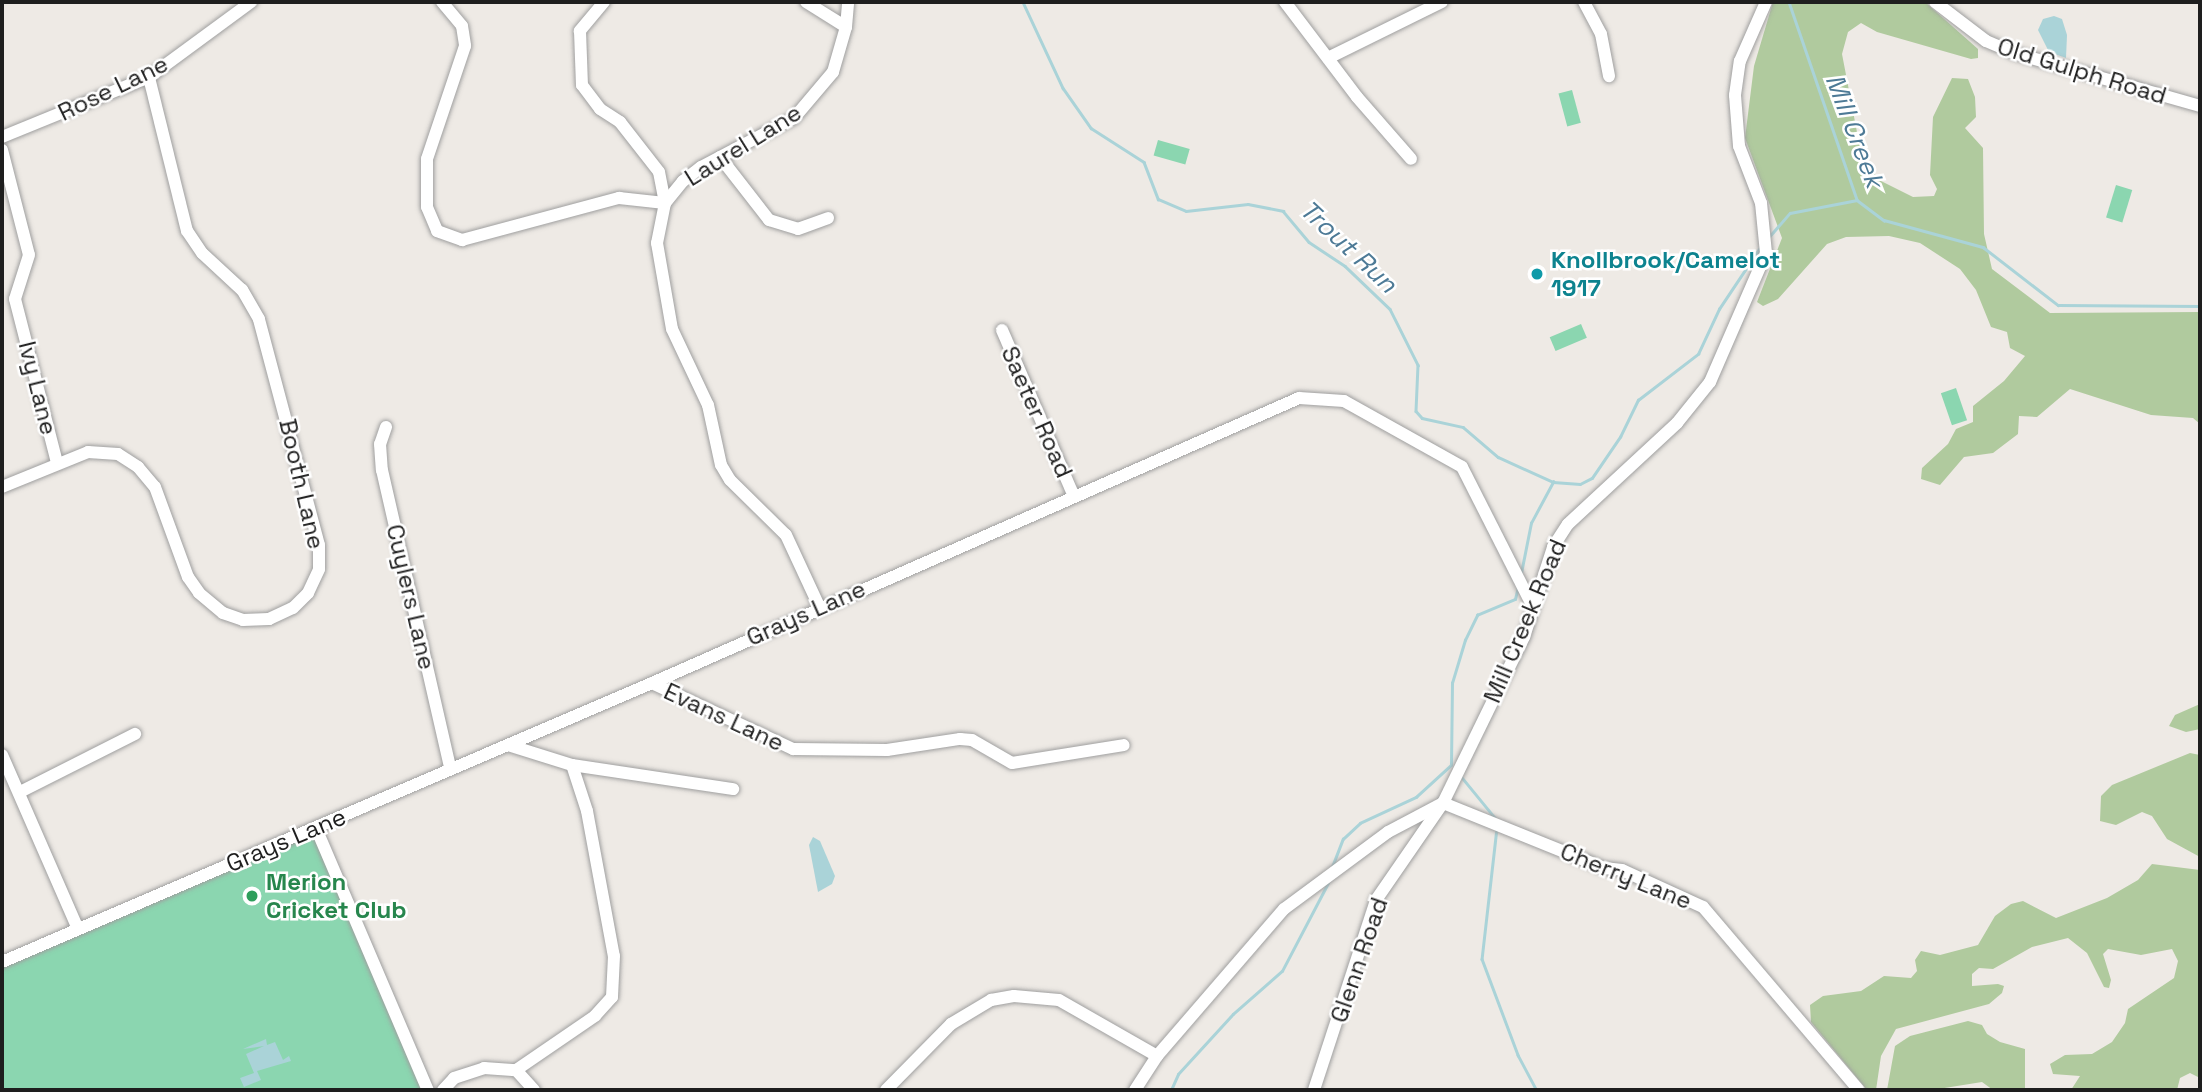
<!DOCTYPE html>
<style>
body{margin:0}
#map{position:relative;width:2202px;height:1092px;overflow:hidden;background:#eeeae5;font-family:"Space Grotesk",sans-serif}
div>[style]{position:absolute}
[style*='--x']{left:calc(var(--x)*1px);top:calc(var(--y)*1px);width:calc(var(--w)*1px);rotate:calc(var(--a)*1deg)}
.forest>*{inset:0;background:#b0ca9e}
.pitch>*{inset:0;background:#8bd6b0;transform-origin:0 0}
.water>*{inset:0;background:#aad3d8}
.stream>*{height:2.5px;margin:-1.25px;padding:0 1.25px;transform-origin:1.25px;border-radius:1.25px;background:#aad3d8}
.roads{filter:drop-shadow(0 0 2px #9f9f9f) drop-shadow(0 0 2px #9f9f9f)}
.minor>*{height:12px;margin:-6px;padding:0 6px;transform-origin:6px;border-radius:6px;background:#fff}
.dots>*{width:19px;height:19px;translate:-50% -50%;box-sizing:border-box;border:4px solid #fff;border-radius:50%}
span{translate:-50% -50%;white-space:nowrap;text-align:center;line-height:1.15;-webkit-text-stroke:5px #fff;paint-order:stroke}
.street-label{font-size:24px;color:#1e1e1e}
.culture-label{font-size:24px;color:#0d838f;font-weight:700}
.left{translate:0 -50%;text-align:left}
.leisure-label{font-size:24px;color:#27864d;font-weight:700}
.water-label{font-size:26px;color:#4d7a96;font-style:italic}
.frame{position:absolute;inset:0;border:4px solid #1e1e1e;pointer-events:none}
</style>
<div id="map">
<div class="forest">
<i style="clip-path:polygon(1773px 2px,1925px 2px,1978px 49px,1978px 58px,1971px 59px,1877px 32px,1861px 23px,1848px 32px,1842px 54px,1861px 153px,1879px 180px,1913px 197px,1934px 196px,1937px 189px,1930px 175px,1933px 117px,1952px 78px,1968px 79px,1975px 97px,1976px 117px,1965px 128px,1983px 148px,1984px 234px,1992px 269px,2050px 313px,2200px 312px,2200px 424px,2193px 418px,2151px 415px,2070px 389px,2037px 417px,2019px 416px,2018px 434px,1993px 453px,1964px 457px,1940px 485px,1921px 479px,1922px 468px,1948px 444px,1956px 429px,1973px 422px,1973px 406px,2004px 381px,2025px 356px,2010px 348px,2007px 332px,1991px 327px,1976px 290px,1960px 269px,1920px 243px,1889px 236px,1846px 237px,1827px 244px,1778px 299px,1763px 306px,1757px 302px,1782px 238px,1745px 138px,1754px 66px)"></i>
<i style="clip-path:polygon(2200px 704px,2200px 729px,2186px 732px,2169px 726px,2175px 715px)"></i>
<i style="clip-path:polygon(2190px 753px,2200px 755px,2200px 857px,2167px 839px,2152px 816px,2142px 812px,2116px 825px,2100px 821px,2101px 796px,2112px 785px)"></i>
<i style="clip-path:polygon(2152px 864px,2200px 870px,2200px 1078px,2190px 1073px,2180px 1078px,2177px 1090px,2071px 1090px,2080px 1076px,2053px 1074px,2050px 1064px,2065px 1055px,2092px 1054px,2112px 1042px,2125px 1023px,2128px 1009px,2174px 978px,2178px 961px,2172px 949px,2141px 955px,2108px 949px,2103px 954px,2111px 980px,2109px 988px,2104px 987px,2087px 953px,2068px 938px,2032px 947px,1993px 969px,1979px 968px,1972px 974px,1972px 986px,1998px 984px,2004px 986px,2002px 993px,1989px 1004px,1896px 1029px,1881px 1056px,1876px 1090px,1867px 1090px,1811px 1022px,1810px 1005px,1823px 996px,1861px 991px,1884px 976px,1911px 978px,1917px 971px,1915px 960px,1921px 951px,1940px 955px,1978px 945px,1995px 916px,2011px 904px,2023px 901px,2056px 918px,2107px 898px,2138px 880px)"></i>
<i style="clip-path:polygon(1968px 1021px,1982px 1025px,1987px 1034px,2000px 1042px,2025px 1049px,2025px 1090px,1993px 1090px,1982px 1082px,1932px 1090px,1887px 1090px,1895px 1046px,1910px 1036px)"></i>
</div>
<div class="pitch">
<i style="left:1572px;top:90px;width:34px;height:14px;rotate:75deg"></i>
<i style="left:1158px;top:140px;width:33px;height:16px;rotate:16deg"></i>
<i style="left:2116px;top:185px;width:17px;height:34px;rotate:17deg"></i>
<i style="left:1581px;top:324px;width:15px;height:34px;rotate:67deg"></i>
<i style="left:1956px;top:388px;width:34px;height:16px;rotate:71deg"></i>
<i style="clip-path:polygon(316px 828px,428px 1090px,2px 1090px,2px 963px)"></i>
</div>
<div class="water">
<i style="clip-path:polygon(2054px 16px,2062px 19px,2067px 35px,2066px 58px,2049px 52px,2038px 30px,2043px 19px)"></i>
<i style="clip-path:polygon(813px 837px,820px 841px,835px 876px,832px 884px,818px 892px,809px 845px)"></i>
<i style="clip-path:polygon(266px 1039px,267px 1045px,275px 1042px,283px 1060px,289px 1056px,291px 1061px,257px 1071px,261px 1080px,244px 1087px,240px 1078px,254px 1073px,246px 1054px,264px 1046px,243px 1049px)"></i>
</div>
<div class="stream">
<i style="--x:1023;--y:2;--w:95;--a:65.1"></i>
<i style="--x:1063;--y:88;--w:49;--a:55"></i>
<i style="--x:1091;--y:128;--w:63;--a:32.7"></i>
<i style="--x:1144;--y:162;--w:40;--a:69"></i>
<i style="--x:1158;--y:199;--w:30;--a:23"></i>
<i style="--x:1186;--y:211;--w:62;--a:-6.4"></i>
<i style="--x:1248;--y:204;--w:36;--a:11"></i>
<i style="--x:1283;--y:211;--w:40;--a:50"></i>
<i style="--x:1309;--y:242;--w:43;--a:33.7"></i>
<i style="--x:1345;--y:266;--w:62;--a:43.7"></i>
<i style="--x:1390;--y:309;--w:63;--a:63.4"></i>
<i style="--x:1418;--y:365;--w:46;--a:92.5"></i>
<i style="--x:1416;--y:411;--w:9;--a:49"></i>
<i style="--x:1422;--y:418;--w:42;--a:12.4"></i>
<i style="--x:1463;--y:427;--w:46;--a:40.6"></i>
<i style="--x:1498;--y:457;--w:60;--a:24.4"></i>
<i style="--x:1553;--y:482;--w:27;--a:4"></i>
<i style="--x:1580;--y:484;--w:13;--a:-27"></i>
<i style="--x:1592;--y:478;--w:50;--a:-55.7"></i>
<i style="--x:1620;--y:437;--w:41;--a:-64.1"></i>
<i style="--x:1638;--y:400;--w:76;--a:-37.5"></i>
<i style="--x:1698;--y:354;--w:50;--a:-65"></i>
<i style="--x:1719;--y:309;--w:76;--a:-56.3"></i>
<i style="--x:1789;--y:2;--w:209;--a:71"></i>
<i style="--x:1857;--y:200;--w:34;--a:37"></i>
<i style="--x:1884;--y:220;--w:103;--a:15.3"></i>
<i style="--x:1983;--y:247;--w:95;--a:37.7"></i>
<i style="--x:2058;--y:305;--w:142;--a:0.4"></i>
<i style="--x:1768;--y:238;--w:33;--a:-49"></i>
<i style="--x:1790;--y:213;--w:68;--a:-11"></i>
<i style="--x:1521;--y:573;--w:51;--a:-78.7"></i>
<i style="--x:1531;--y:523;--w:47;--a:-61.8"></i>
<i style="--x:1460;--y:775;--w:57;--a:50.7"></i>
<i style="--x:1497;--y:828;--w:132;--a:96.5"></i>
<i style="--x:1482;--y:959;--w:103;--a:69.4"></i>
<i style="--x:1518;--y:1055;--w:40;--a:62"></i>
<i style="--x:1332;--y:867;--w:30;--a:-69"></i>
<i style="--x:1343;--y:839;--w:23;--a:-43"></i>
<i style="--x:1360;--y:823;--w:62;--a:-24.9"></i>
<i style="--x:1416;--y:797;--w:47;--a:-42.4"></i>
<i style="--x:1451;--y:765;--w:82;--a:-89.3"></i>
<i style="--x:1452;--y:683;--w:45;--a:-73.2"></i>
<i style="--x:1465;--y:640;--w:28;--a:-64"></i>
<i style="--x:1477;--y:615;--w:41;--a:-22.8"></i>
<i style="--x:1515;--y:599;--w:12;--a:-76"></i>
<i style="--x:1171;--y:1090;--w:17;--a:-66"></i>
<i style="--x:1178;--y:1074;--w:81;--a:-47.5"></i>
<i style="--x:1233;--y:1014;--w:65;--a:-41.3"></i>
<i style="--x:1282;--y:971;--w:99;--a:-62.4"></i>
</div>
<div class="roads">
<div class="minor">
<i style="--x:442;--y:2;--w:31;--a:50"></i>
<i style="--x:462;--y:26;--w:20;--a:81"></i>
<i style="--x:465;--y:46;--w:119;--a:108.6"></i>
<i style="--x:427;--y:159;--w:48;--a:90"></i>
<i style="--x:427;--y:207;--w:26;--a:67"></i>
<i style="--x:437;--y:231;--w:27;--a:20"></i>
<i style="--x:462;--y:240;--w:163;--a:-15"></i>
<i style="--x:619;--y:198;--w:46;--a:6.2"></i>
<i style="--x:604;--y:2;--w:38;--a:130"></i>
<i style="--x:580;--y:31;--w:54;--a:87.9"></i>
<i style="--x:582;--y:85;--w:30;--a:53"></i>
<i style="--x:600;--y:109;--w:24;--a:33"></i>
<i style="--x:620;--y:122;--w:63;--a:52"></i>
<i style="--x:659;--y:172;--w:32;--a:79"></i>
<i style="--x:806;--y:2;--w:47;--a:32"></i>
<i style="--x:846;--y:27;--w:47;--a:106.1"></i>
<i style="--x:833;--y:72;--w:60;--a:130.3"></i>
<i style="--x:794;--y:118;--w:105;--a:152.2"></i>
<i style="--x:701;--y:167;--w:23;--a:142"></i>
<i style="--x:683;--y:181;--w:28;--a:129"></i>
<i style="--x:665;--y:203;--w:41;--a:101.3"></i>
<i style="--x:657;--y:243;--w:87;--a:80.1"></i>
<i style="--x:672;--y:329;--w:84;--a:64.7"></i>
<i style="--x:708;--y:405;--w:61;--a:77.8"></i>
<i style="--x:721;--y:465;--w:17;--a:59"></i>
<i style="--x:730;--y:480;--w:78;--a:44.5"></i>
<i style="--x:786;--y:535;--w:78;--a:65.1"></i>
<i style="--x:1285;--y:2;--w:119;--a:52.8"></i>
<i style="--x:1357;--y:97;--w:82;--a:48.9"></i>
<i style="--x:1584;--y:2;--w:36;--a:62"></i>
<i style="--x:1601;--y:34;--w:43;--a:79.2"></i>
<i style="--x:1935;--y:2;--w:64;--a:37.4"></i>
<i style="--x:1986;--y:41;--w:30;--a:23"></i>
<i style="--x:2014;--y:53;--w:193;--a:15.9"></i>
<i style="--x:846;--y:27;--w:25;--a:-85"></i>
<i style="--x:1328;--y:58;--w:127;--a:-26.2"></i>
<i style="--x:2;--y:137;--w:159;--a:-22.2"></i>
<i style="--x:149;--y:77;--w:127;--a:-36.3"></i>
<i style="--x:2;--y:150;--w:108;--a:75.6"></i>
<i style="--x:29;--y:255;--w:46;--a:107.7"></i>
<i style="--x:15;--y:299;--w:169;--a:75.6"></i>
<i style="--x:720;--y:157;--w:80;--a:52.1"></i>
<i style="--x:769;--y:220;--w:30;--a:17"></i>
<i style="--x:798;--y:229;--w:32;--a:-20"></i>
<i style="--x:1002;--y:330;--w:179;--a:66.6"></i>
<i style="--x:386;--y:427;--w:18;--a:109"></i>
<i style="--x:380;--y:444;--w:26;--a:86"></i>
<i style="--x:382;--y:470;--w:305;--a:77.1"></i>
<i style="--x:2;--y:487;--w:93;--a:-22.1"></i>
<i style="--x:88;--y:452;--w:30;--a:4"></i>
<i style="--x:118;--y:454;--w:24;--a:33"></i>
<i style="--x:138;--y:467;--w:26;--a:50"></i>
<i style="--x:155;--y:487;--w:96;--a:69.9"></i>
<i style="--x:188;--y:577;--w:19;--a:55"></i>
<i style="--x:199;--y:593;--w:31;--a:40"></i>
<i style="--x:223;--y:613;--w:21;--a:19"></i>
<i style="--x:243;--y:620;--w:26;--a:-2"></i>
<i style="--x:269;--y:619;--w:26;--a:-25"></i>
<i style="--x:293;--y:608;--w:21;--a:-45"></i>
<i style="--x:308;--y:593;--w:26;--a:-65"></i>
<i style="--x:319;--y:569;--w:24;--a:-90"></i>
<i style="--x:319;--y:545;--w:234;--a:-104.9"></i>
<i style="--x:259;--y:319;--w:34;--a:-120"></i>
<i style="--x:242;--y:290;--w:54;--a:-137.2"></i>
<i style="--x:202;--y:253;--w:27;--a:-124"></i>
<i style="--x:187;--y:231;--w:159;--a:-103.9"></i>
<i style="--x:652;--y:683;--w:156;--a:25.1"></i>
<i style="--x:793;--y:749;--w:94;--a:0.6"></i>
<i style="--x:887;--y:750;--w:74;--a:-8.6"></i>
<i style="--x:960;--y:739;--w:12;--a:5"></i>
<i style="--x:972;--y:740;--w:46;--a:29.9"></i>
<i style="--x:1012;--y:763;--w:113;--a:-9.1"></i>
<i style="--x:508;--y:745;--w:67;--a:17.4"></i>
<i style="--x:572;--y:765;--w:48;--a:71.9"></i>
<i style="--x:587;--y:811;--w:147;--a:79.5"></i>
<i style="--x:614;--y:956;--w:41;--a:92.8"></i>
<i style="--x:612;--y:997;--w:25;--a:132"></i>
<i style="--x:595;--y:1016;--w:96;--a:145.6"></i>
<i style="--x:2;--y:755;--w:190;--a:66.4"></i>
<i style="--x:572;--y:765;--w:163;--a:8.5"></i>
<i style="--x:20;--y:792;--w:129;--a:-26.8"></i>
<i style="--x:316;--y:828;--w:285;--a:66.9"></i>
<i style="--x:2;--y:962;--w:707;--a:-23.23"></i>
<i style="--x:652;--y:683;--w:707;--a:-23.77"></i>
<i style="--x:1299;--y:398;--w:45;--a:3.8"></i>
<i style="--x:1344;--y:401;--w:135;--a:29.2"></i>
<i style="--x:1462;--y:467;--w:157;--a:63.1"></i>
<i style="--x:443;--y:1090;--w:16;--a:-47"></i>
<i style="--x:454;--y:1078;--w:32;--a:-18"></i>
<i style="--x:484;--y:1068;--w:32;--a:4"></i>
<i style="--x:516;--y:1070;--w:27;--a:48"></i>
<i style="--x:886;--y:1090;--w:93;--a:-45.4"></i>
<i style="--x:951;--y:1024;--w:47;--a:-31"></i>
<i style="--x:991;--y:1000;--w:23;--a:-10"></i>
<i style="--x:1014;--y:996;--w:45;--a:5.1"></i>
<i style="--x:1059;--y:1000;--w:113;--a:29.7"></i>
<i style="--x:1135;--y:1090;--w:40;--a:-57.1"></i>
<i style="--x:1157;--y:1056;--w:194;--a:-49.2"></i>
<i style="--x:1284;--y:909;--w:129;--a:-36.5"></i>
<i style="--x:1388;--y:832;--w:62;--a:-27.8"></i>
<i style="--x:1443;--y:803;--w:185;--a:-64"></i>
<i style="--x:1524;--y:637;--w:95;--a:-72.1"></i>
<i style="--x:1553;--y:547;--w:27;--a:-57"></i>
<i style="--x:1568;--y:524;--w:149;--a:-42.8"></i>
<i style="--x:1677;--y:423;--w:53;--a:-51.2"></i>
<i style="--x:1710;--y:382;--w:141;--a:-66.5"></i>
<i style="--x:1766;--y:253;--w:50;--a:-95.7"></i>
<i style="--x:1761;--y:203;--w:61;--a:-111.1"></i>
<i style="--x:1739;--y:146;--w:51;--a:-94.5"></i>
<i style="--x:1735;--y:95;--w:34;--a:-82"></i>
<i style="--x:1740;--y:61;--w:64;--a:-66.2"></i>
<i style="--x:1314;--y:1090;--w:200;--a:-71.9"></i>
<i style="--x:1376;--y:900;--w:118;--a:-55.4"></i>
<i style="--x:1443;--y:803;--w:174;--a:22"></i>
<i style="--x:1604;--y:868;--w:18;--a:6"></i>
<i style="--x:1622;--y:870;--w:89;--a:24.6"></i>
<i style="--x:1703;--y:907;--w:240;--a:49.6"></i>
</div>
</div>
<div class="dots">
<i style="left:1537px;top:274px;background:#0f9aa8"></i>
<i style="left:252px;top:896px;background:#2e9e5b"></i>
</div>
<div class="street-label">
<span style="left:2082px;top:71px;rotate:17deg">Old Gulph Road</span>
<span style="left:113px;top:88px;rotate:-26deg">Rose Lane</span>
<span style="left:743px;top:145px;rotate:-32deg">Laurel Lane</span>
<span style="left:38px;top:388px;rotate:76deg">Ivy Lane</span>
<span style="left:1037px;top:412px;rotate:66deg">Saeter Road</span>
<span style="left:302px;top:484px;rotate:77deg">Booth Lane</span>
<span style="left:411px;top:597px;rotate:77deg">Cuylers Lane</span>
<span style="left:806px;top:613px;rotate:-24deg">Grays Lane</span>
<span style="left:1525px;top:621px;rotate:-67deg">Mill Creek Road</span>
<span style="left:724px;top:717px;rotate:25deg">Evans Lane</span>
<span style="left:286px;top:840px;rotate:-23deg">Grays Lane</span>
<span style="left:1626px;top:876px;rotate:22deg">Cherry Lane</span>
<span style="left:1359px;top:960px;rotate:-71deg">Glenn Road</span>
</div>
<div class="culture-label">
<span class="left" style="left:1551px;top:274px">Knollbrook/Camelot<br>1917</span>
</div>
<div class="leisure-label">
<span class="left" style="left:266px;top:896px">Merion<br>Cricket Club</span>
</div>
<div class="water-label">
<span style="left:1854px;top:131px;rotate:69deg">Mill Creek</span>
<span style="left:1348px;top:247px;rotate:43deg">Trout Run</span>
</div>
<div class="frame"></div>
</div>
